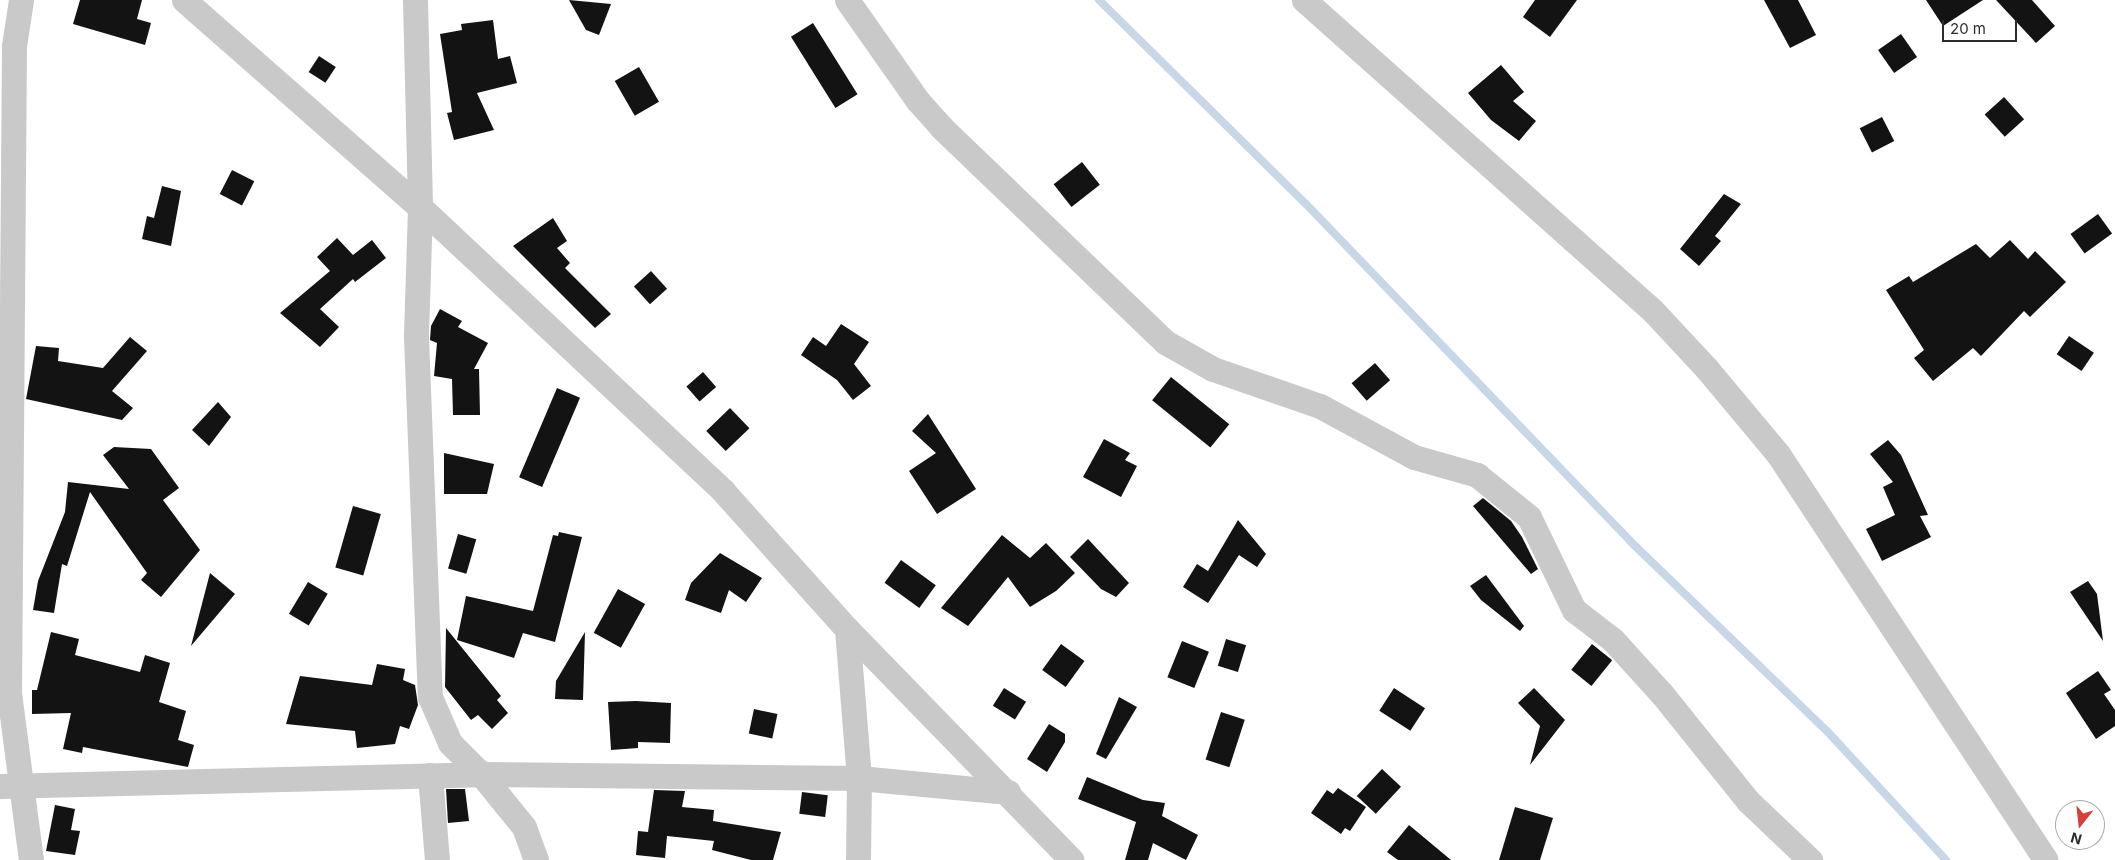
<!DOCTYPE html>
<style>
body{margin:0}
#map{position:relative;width:2115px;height:860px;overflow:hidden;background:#fff;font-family:Inter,sans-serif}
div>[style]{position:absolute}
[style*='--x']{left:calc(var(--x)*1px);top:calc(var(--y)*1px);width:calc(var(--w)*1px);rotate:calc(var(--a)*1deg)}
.stream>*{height:8px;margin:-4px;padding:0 4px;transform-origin:4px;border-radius:4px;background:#c7d7e7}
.building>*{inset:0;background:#131313;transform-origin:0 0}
.minor>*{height:25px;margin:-12.5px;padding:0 12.5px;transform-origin:12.5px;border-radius:12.5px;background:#c9c9c9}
span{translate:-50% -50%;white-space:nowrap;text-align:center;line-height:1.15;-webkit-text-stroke:5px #fff;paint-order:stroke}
.north{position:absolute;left:2055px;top:800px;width:50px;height:50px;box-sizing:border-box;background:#fff;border:1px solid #ababab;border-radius:50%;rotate:196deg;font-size:14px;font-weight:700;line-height:20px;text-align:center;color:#2c2c2c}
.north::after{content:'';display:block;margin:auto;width:18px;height:22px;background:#d5403b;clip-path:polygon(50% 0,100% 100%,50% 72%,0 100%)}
.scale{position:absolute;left:1942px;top:20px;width:75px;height:22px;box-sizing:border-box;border:2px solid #2c2c2c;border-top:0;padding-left:6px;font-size:15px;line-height:18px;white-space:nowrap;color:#2c2c2c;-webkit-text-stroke:4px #fff;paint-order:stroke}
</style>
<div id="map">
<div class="stream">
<i style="--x:1099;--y:0;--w:291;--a:44.6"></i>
<i style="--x:1306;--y:204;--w:467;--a:46.1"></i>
<i style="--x:1630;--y:541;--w:274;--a:44"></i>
<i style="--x:1827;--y:731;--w:176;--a:47.3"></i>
</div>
<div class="building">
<i style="clip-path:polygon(80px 0,142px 0,137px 19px,151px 23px,145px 45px,73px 24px)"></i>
<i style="clip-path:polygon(569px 0,611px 4px,599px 35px,586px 30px)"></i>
<i style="clip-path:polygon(1535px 0,1577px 0,1550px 37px,1523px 17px)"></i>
<i style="clip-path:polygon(1764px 0,1798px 0,1816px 35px,1790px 48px)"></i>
<i style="clip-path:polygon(1926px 0,1983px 0,1943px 26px)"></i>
<i style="clip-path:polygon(1996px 0,2032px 0,2055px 26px,2036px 43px)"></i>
<i style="clip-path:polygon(493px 20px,498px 59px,510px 56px,517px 83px,477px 93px,494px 130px,454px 140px,447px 113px,452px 112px,440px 34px,462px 30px,461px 24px)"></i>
<i style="left:813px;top:23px;width:84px;height:26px;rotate:58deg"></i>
<i style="left:1901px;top:34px;width:28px;height:28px;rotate:55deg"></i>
<i style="left:319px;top:56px;width:20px;height:19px;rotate:33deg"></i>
<i style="clip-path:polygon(1501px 65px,1524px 92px,1513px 101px,1536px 121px,1519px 141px,1491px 120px,1468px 93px)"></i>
<i style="left:639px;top:67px;width:40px;height:28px;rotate:60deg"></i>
<i style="left:2004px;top:97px;width:30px;height:26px;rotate:48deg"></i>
<i style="left:1882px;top:117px;width:27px;height:25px;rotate:63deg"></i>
<i style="left:1082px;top:162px;width:29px;height:36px;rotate:52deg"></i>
<i style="left:232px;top:170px;width:25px;height:27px;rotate:27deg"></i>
<i style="clip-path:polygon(162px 186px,181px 191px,171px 246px,142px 239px,147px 216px,154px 218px)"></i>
<i style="clip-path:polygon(1724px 194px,1741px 204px,1715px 236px,1721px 241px,1699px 266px,1680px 249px)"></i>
<i style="left:2098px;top:214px;width:24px;height:34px;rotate:54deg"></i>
<i style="clip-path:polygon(553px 218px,567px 241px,557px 248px,570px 263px,565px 268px,611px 314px,595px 328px,513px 246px)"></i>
<i style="clip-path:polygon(337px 238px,353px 255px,372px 240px,386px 258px,355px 282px,353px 279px,320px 309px,339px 327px,320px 347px,280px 313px,330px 271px,317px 257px)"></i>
<i style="clip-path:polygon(2010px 240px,2028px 259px,2035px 251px,2066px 282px,2030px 317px,2024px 311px,1981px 356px,1973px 348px,1933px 381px,1914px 358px,1924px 350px,1886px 290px,1909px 276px,1913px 282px,1976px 244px,1990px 258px)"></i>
<i style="left:651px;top:271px;width:24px;height:23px;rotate:48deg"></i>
<i style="clip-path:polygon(440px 309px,462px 321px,458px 327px,488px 343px,474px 369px,479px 369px,480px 415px,453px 415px,452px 379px,434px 376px,437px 343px,430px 340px,431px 326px)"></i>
<i style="clip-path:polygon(841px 324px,869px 342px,854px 364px,871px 386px,853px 400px,837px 380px,801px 355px,813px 337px,826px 346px)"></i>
<i style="left:2069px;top:336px;width:30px;height:22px;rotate:34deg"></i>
<i style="clip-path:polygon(130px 337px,147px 351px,112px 391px,133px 408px,122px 420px,26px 399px,36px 346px,59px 348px,58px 361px,103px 368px)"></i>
<i style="left:1375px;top:363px;width:23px;height:31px;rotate:49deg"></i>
<i style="left:703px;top:372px;width:20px;height:22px;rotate:49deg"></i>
<i style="left:1171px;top:377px;width:75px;height:30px;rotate:39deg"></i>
<i style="left:557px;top:388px;width:25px;height:97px;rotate:23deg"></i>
<i style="clip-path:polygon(218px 402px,231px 417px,209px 446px,192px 430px)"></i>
<i style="left:730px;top:408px;width:28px;height:33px;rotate:46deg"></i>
<i style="clip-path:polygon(928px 414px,976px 489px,937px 514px,909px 471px,936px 453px,912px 431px)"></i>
<i style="clip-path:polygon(1104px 439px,1130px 453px,1125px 460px,1137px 466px,1121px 497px,1083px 477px)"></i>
<i style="clip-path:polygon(1888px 440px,1901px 455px,1928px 515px,1920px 516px,1931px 537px,1882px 561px,1866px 529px,1895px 515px,1883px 487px,1893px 482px,1870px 454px)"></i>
<i style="clip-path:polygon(114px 447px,151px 449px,179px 488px,163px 500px,200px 550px,161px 597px,141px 580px,147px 573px,90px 492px,67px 566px,62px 564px,54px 613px,33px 610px,38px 581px,65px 512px,68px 482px,129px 489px,103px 455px)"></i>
<i style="clip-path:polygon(444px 453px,494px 464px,487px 494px,444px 494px)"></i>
<i style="clip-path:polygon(1483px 498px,1511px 521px,1522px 537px,1538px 569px,1531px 574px,1473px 506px)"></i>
<i style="left:353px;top:506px;width:29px;height:64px;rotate:16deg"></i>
<i style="clip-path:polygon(1238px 520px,1266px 554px,1257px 567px,1239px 555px,1208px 603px,1183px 587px,1197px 564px,1208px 571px)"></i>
<i style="clip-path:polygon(559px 532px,582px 537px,555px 642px,523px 633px,514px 658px,457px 640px,466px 596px,533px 611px,553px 535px,558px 536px)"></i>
<i style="left:458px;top:534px;width:19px;height:36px;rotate:16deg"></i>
<i style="clip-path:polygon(1002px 535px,1030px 558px,1046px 543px,1075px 573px,1056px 591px,1030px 607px,1008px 577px,968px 626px,941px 608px)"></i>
<i style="clip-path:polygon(1088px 539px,1129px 583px,1116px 597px,1101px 589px,1070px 557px)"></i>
<i style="clip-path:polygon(720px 553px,762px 578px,746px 602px,729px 590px,721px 613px,685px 600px,691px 583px)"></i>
<i style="left:901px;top:560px;width:43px;height:28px;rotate:36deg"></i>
<i style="clip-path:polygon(210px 573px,235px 594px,191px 646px)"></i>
<i style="clip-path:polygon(1486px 575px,1524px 626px,1520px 631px,1481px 600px,1470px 586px)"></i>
<i style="clip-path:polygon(2088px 581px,2097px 594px,2103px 641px,2070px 592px)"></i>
<i style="left:308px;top:582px;width:23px;height:37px;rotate:31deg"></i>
<i style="left:618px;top:589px;width:31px;height:50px;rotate:29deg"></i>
<i style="clip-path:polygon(446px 628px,501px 696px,497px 700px,508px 713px,492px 729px,478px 715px,471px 720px,445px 687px)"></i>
<i style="clip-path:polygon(51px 632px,79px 639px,75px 655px,140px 672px,145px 655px,170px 663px,159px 702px,186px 711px,178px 740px,194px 745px,188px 767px,83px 747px,82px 753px,63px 749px,71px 713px,32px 714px,32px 690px,37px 690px)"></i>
<i style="clip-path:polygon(585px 632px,583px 700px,555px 699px,556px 681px)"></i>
<i style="left:1226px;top:639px;width:21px;height:28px;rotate:17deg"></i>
<i style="left:1182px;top:641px;width:29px;height:39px;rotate:22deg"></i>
<i style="left:1061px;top:644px;width:29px;height:32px;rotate:36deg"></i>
<i style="left:1592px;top:644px;width:26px;height:33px;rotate:39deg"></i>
<i style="clip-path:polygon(377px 664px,405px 669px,403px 680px,415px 685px,418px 705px,409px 729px,400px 726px,395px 744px,357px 748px,355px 731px,286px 724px,300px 676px,372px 685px)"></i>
<i style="clip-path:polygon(2098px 671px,2111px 690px,2104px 694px,2115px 710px,2115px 726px,2096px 739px,2066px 693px)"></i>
<i style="left:1004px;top:688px;width:26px;height:21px;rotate:32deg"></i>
<i style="left:1394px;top:688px;width:37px;height:27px;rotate:33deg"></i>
<i style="clip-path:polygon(1534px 688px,1565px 720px,1530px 765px,1540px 726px,1518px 703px)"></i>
<i style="clip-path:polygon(1119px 697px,1137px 707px,1106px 759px,1096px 754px)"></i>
<i style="clip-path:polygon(636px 701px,671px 703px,670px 743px,638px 742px,638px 748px,611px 750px,608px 702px)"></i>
<i style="left:754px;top:709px;width:24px;height:25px;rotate:12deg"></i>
<i style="left:1221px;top:712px;width:25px;height:50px;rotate:18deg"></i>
<i style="clip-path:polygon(1049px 724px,1065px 734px,1065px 742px,1047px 772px,1027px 759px)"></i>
<i style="left:1382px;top:769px;width:26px;height:37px;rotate:43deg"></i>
<i style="clip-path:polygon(1087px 777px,1143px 800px,1165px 803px,1162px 816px,1198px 835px,1186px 860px,1153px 843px,1148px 860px,1125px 860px,1136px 822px,1078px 799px)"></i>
<i style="clip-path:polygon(1338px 788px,1366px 807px,1350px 831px,1345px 828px,1341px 834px,1311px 813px,1327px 790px,1333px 794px)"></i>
<i style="clip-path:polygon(446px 789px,465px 789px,469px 821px,448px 823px)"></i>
<i style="clip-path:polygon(654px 790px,685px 791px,682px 807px,714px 810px,713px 821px,781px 832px,773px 860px,751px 860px,712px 850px,714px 841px,667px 836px,665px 858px,636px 855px,638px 831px,648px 832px)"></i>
<i style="left:802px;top:792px;width:26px;height:22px;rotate:7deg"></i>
<i style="clip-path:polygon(55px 805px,75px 809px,71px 830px,80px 831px,75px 855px,46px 851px)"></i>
<i style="clip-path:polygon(1515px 807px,1553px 818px,1540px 860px,1499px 860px)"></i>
<i style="clip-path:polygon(1409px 825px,1451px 860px,1398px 860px,1387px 852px)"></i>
</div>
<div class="minor">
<i style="--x:21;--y:0;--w:47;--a:98.7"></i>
<i style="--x:14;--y:46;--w:647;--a:90.44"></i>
<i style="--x:9;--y:693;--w:168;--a:82.5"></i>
<i style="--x:184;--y:0;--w:314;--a:41.3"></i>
<i style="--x:420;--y:207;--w:415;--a:43.1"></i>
<i style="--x:723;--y:491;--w:186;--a:48.1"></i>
<i style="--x:847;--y:629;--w:322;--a:45.8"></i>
<i style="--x:415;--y:0;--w:207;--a:88.6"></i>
<i style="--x:420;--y:207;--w:130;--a:91.8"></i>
<i style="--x:416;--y:337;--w:360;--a:87.8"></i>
<i style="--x:430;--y:697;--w:50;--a:66.5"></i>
<i style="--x:450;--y:743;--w:44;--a:45"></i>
<i style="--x:481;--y:774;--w:68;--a:50.9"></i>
<i style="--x:524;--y:827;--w:35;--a:70"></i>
<i style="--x:847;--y:0;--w:123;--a:54.9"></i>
<i style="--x:918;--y:101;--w:36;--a:48"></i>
<i style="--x:942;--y:128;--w:309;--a:43.8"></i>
<i style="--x:1165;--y:342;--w:55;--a:29.4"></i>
<i style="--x:1213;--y:369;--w:113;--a:19.1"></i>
<i style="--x:1320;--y:406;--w:107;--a:28.5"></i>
<i style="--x:1414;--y:457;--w:66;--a:15.9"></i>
<i style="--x:1477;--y:475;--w:67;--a:38.9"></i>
<i style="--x:1529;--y:517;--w:103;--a:64.2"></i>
<i style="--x:1574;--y:610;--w:49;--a:37.6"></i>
<i style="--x:1613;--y:640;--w:73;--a:47.8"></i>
<i style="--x:1662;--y:694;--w:137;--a:51.2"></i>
<i style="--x:1748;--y:801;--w:86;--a:43.6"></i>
<i style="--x:1304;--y:0;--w:467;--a:41.7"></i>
<i style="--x:1653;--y:311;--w:79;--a:47"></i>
<i style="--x:1707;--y:369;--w:111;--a:50.1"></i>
<i style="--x:1778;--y:454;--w:486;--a:56.6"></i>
<i style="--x:847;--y:629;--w:149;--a:85.4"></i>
<i style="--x:859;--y:778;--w:82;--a:90.7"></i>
<i style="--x:430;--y:775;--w:85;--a:85.3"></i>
<i style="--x:0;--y:786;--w:481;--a:-1.4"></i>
<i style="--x:481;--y:774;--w:378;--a:0.6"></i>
<i style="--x:859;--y:778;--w:150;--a:5.4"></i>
</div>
<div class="north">N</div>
<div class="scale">20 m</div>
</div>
